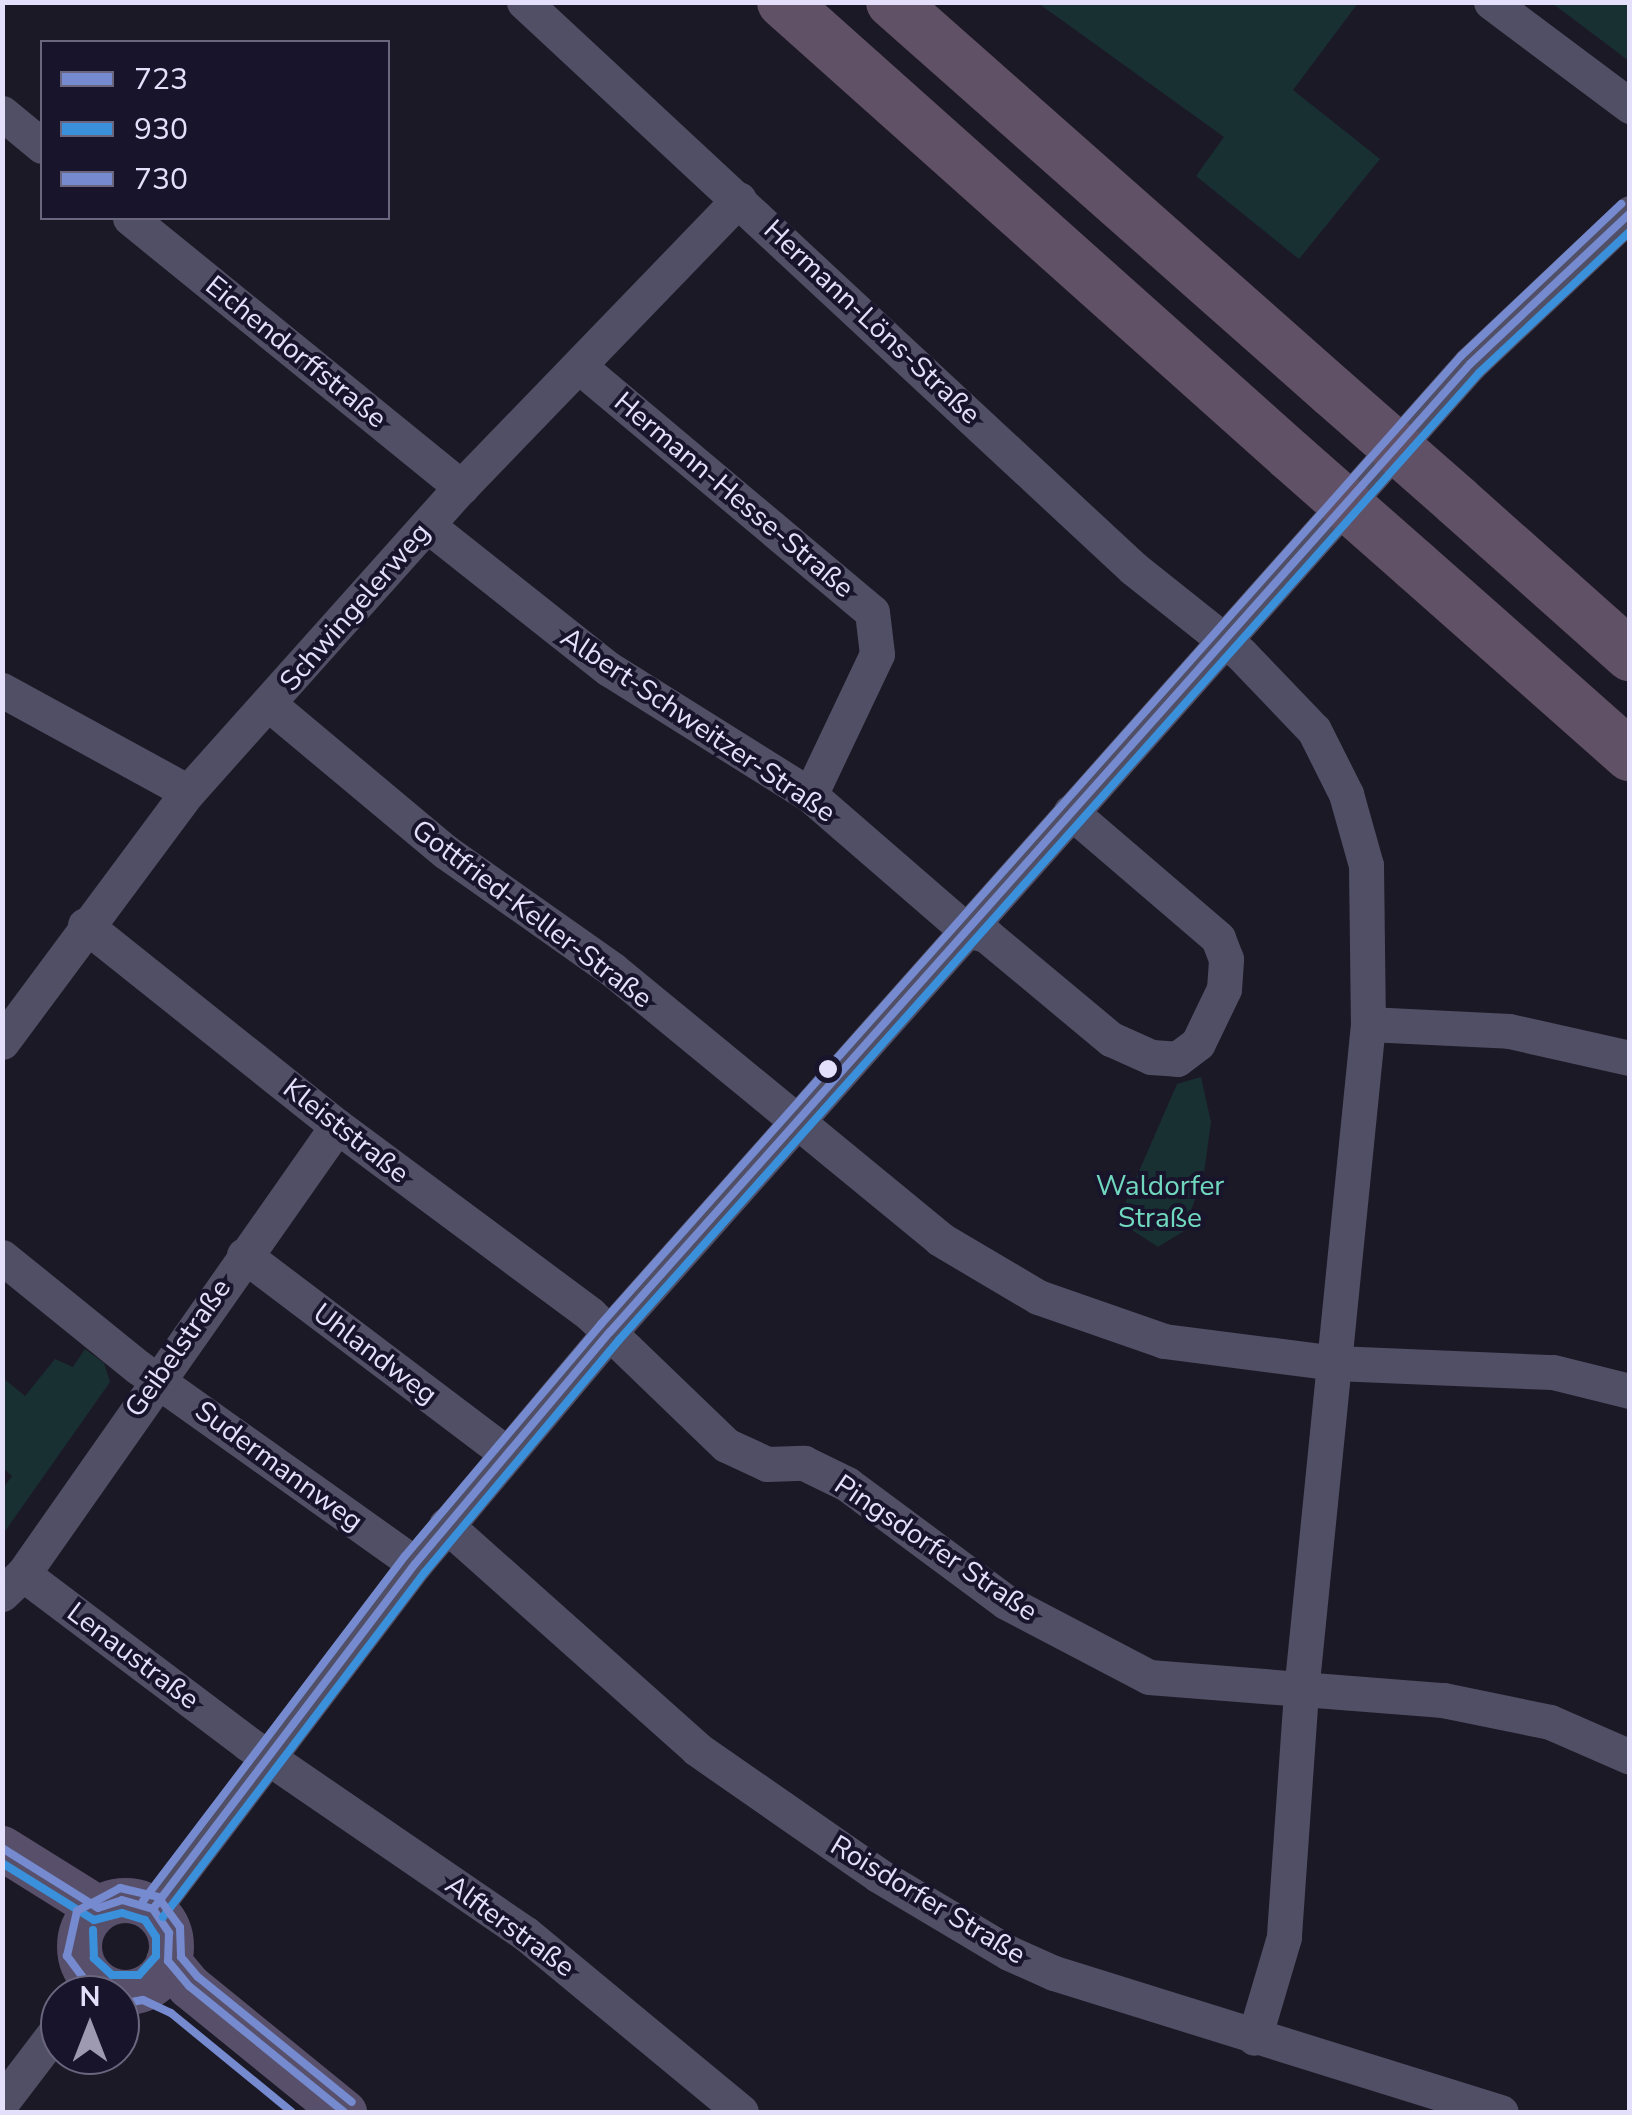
<!DOCTYPE html>
<meta charset="utf-8">
<style>
body{margin:0}
#map{position:relative;width:1632px;height:2115px;overflow:hidden;background:#1c1926;font-family:"Nunito Sans",sans-serif}
div>[style]{position:absolute}
[style*='--x']{left:calc(var(--x)*1px);top:calc(var(--y)*1px);width:calc(var(--w)*1px);rotate:calc(var(--a)*1deg)}
.green>*{inset:0;background:#183031}
.minor>*{height:35px;margin:-17.5px;padding:0 17.5px;transform-origin:17.5px;border-radius:17.5px;background:#514f65}
.major>*{height:45px;margin:-22.5px;padding:0 22.5px;transform-origin:22.5px;border-radius:22.5px;background:#58506a}
.major>.ring{margin:-22.5px;padding:0;box-sizing:content-box;background:none;border:45px solid #58506a;border-radius:50%}
.highway>*{height:52px;margin:-26px;padding:0 26px;transform-origin:26px;border-radius:26px;background:#615166}
.highway-bridge>*{height:52px;margin:-26px;padding:0 26px;transform-origin:26px;border-radius:26px;background:#615166}
.bus-1>*{height:8px;margin:-4px;padding:0 4px;transform-origin:4px;border-radius:4px;background:#758acf}
.bus-2>*{height:8px;margin:-4px;padding:0 4px;transform-origin:4px;border-radius:4px;background:#3a90db}
.bus-3>*{height:8px;margin:-4px;padding:0 4px;transform-origin:4px;border-radius:4px;background:#758acf}
.dots>*{width:28px;height:28px;translate:-50% -50%;box-sizing:border-box;border:5px solid #18142b;border-radius:50%}
span{translate:-50% -50%;white-space:nowrap;text-align:center;line-height:1.15;-webkit-text-stroke:8px #18142b;paint-order:stroke}
.street-label{font-size:28px;color:#e4e0fc}
.park-label{font-size:28px;color:#70d8bf}
.frame{position:absolute;inset:0;border:5px solid #e4e0fc;pointer-events:none}
.legend{position:absolute;left:40px;top:40px;width:350px;height:180px;box-sizing:border-box;background:#18142b;border:2px solid #6a667f;margin:0;padding:12px 18px;list-style:none;font-size:30px;color:#e4e0fc}
.legend li{display:flex;align-items:center;gap:20px;height:50px}
.legend b{width:50px;border:2px solid #6a667f}
.north{position:absolute;left:40px;top:1975px;width:100px;height:100px;box-sizing:border-box;background:#18142b;border:2px solid #6a667f;border-radius:50%;rotate:0deg;font-size:28px;font-weight:700;line-height:40px;text-align:center;color:#e4e0fc}
.north::after{content:'';display:block;margin:auto;width:35px;height:45px;background:#9e9ab1;clip-path:polygon(50% 0,100% 100%,50% 72%,0 100%)}
</style>
<div id="map">
<div class="green">
<i style="clip-path:polygon(1038px 3px,1358px 3px,1293px 90px,1380px 159px,1299px 259px,1196px 176px,1224px 137px)"></i>
<i style="clip-path:polygon(1552px 3px,1629px 3px,1629px 61px)"></i>
<i style="clip-path:polygon(1201px 1077px,1211px 1122px,1204px 1173px,1184px 1231px,1158px 1247px,1126px 1226px,1126px 1201px,1177px 1084px)"></i>
<i style="clip-path:polygon(85px 1349px,104px 1363px,110px 1382px,3px 1534px,3px 1488px,12px 1476px,3px 1468px,3px 1378px,25px 1396px,55px 1359px,73px 1367px)"></i>
</div>
<div class="minor">
<i style="--x:524;--y:2;--w:831;--a:42.9"></i>
<i style="--x:1133;--y:568;--w:138;--a:38.5"></i>
<i style="--x:1241;--y:654;--w:105;--a:46.2"></i>
<i style="--x:1314;--y:730;--w:72;--a:63.4"></i>
<i style="--x:1346;--y:794;--w:74;--a:74.3"></i>
<i style="--x:1366;--y:865;--w:159;--a:89.3"></i>
<i style="--x:1368;--y:1024;--w:671;--a:95.73"></i>
<i style="--x:1301;--y:1692;--w:246;--a:94"></i>
<i style="--x:1284;--y:1937;--w:105;--a:106.5"></i>
<i style="--x:1491;--y:2;--w:174;--a:36.8"></i>
<i style="--x:2;--y:113;--w:52;--a:39.5"></i>
<i style="--x:130;--y:218;--w:427;--a:39.1"></i>
<i style="--x:580;--y:367;--w:381;--a:40"></i>
<i style="--x:872;--y:612;--w:42;--a:83.2"></i>
<i style="--x:877;--y:654;--w:156;--a:115.4"></i>
<i style="--x:427;--y:525;--w:232;--a:38.4"></i>
<i style="--x:609;--y:669;--w:237;--a:32.1"></i>
<i style="--x:810;--y:795;--w:206;--a:40.9"></i>
<i style="--x:966;--y:930;--w:21;--a:14"></i>
<i style="--x:986;--y:935;--w:163;--a:39.8"></i>
<i style="--x:1111;--y:1039;--w:44;--a:24.2"></i>
<i style="--x:1151;--y:1057;--w:26;--a:4"></i>
<i style="--x:1177;--y:1059;--w:26;--a:-37"></i>
<i style="--x:1198;--y:1043;--w:60;--a:-64.3"></i>
<i style="--x:1224;--y:989;--w:30;--a:-86"></i>
<i style="--x:1226;--y:959;--w:22;--a:-111"></i>
<i style="--x:1218;--y:938;--w:194;--a:-139.4"></i>
<i style="--x:2;--y:690;--w:212;--a:28.7"></i>
<i style="--x:270;--y:705;--w:229;--a:39.9"></i>
<i style="--x:446;--y:852;--w:204;--a:35.2"></i>
<i style="--x:613;--y:970;--w:423;--a:39.4"></i>
<i style="--x:940;--y:1239;--w:114;--a:30.6"></i>
<i style="--x:1038;--y:1297;--w:133;--a:19.2"></i>
<i style="--x:1164;--y:1341;--w:172;--a:7.3"></i>
<i style="--x:1335;--y:1363;--w:218;--a:2.4"></i>
<i style="--x:1553;--y:1372;--w:79;--a:13.9"></i>
<i style="--x:85;--y:925;--w:322;--a:38.6"></i>
<i style="--x:337;--y:1126;--w:315;--a:36.6"></i>
<i style="--x:590;--y:1314;--w:189;--a:43.9"></i>
<i style="--x:726;--y:1445;--w:45;--a:24.9"></i>
<i style="--x:767;--y:1464;--w:37;--a:-2"></i>
<i style="--x:804;--y:1463;--w:48;--a:26"></i>
<i style="--x:847;--y:1484;--w:198;--a:36.6"></i>
<i style="--x:1006;--y:1602;--w:161;--a:27.7"></i>
<i style="--x:1149;--y:1677;--w:295;--a:4.5"></i>
<i style="--x:1443;--y:1700;--w:109;--a:11.6"></i>
<i style="--x:1550;--y:1722;--w:87;--a:23.6"></i>
<i style="--x:1368;--y:1024;--w:141;--a:2.8"></i>
<i style="--x:1509;--y:1031;--w:124;--a:12.6"></i>
<i style="--x:2;--y:1042;--w:312;--a:-53.4"></i>
<i style="--x:188;--y:792;--w:409;--a:-48.2"></i>
<i style="--x:461;--y:487;--w:400;--a:-46"></i>
<i style="--x:244;--y:1255;--w:328;--a:37.1"></i>
<i style="--x:2;--y:1257;--w:175;--a:39"></i>
<i style="--x:138;--y:1367;--w:340;--a:35.4"></i>
<i style="--x:446;--y:1525;--w:336;--a:41.7"></i>
<i style="--x:697;--y:1749;--w:221;--a:34.8"></i>
<i style="--x:878;--y:1875;--w:152;--a:30.8"></i>
<i style="--x:1009;--y:1953;--w:49;--a:24"></i>
<i style="--x:1054;--y:1973;--w:468;--a:17.3"></i>
<i style="--x:23;--y:1574;--w:547;--a:-54.97"></i>
<i style="--x:2;--y:1594;--w:29;--a:-44"></i>
<i style="--x:23;--y:1574;--w:281;--a:37"></i>
<i style="--x:247;--y:1743;--w:338;--a:34.4"></i>
<i style="--x:526;--y:1934;--w:279;--a:39.6"></i>
<i style="--x:153;--y:1909;--w:433;--a:-52.8"></i>
<i style="--x:415;--y:1564;--w:303;--a:-50"></i>
<i style="--x:610;--y:1332;--w:1295;--a:-48.38"></i>
<i style="--x:1470;--y:364;--w:220;--a:-43.3"></i>
<i style="--x:84;--y:1995;--w:18;--a:-52"></i>
<i style="--x:2;--y:2102;--w:96;--a:-52.7"></i>
</div>
<div class="major">
<i style="--x:2;--y:1848;--w:113;--a:32"></i>
<i class="ring" style="left:79px;top:1900px;width:47px;height:47px"></i>
<i style="--x:168;--y:1961;--w:33;--a:50"></i>
<i style="--x:189;--y:1986;--w:200;--a:39.1"></i>
</div>
<div class="highway">
<i style="--x:783;--y:2;--w:680;--a:41.78"></i>
<i style="--x:892;--y:2;--w:589;--a:41.49"></i>
<i style="--x:1457;--y:501;--w:232;--a:41.7"></i>
<i style="--x:1416;--y:566;--w:286;--a:41.5"></i>
</div>
<div class="highway-bridge">
<i style="--x:1333;--y:392;--w:165;--a:41.3"></i>
<i style="--x:1290;--y:455;--w:168;--a:41.4"></i>
</div>
<div class="bus-1">
<i style="--x:2;--y:1848;--w:113;--a:32"></i>
<i style="--x:98;--y:1908;--w:25;--a:-18"></i>
<i style="--x:122;--y:1900;--w:32;--a:16"></i>
<i style="--x:153;--y:1909;--w:29;--a:56"></i>
<i style="--x:169;--y:1933;--w:28;--a:92"></i>
<i style="--x:168;--y:1961;--w:33;--a:50"></i>
<i style="--x:189;--y:1986;--w:200;--a:39.1"></i>
<i style="--x:153;--y:1909;--w:433;--a:-52.8"></i>
<i style="--x:415;--y:1564;--w:303;--a:-50"></i>
<i style="--x:610;--y:1332;--w:1295;--a:-48.38"></i>
<i style="--x:1470;--y:364;--w:220;--a:-43.3"></i>
</div>
<div class="bus-2">
<i style="--x:2;--y:1863;--w:108;--a:31.8"></i>
<i style="--x:94;--y:1920;--w:29;--a:-14"></i>
<i style="--x:122;--y:1913;--w:24;--a:17"></i>
<i style="--x:145;--y:1920;--w:20;--a:57"></i>
<i style="--x:156;--y:1937;--w:19;--a:90"></i>
<i style="--x:156;--y:1956;--w:25;--a:132"></i>
<i style="--x:139;--y:1975;--w:27;--a:180"></i>
<i style="--x:112;--y:1975;--w:25;--a:-137"></i>
<i style="--x:94;--y:1958;--w:28;--a:-92"></i>
<i style="--x:163;--y:1917;--w:433;--a:-52.8"></i>
<i style="--x:425;--y:1572;--w:302;--a:-50.1"></i>
<i style="--x:619;--y:1340;--w:1294;--a:-48.35"></i>
<i style="--x:1479;--y:373;--w:207;--a:-43.2"></i>
</div>
<div class="bus-3">
<i style="--x:143;--y:1901;--w:433;--a:-52.8"></i>
<i style="--x:405;--y:1556;--w:304;--a:-49.8"></i>
<i style="--x:601;--y:1324;--w:1295;--a:-48.38"></i>
<i style="--x:1461;--y:356;--w:221;--a:-43.5"></i>
<i style="--x:96;--y:1995;--w:49;--a:-126.6"></i>
<i style="--x:67;--y:1956;--w:46;--a:-77.5"></i>
<i style="--x:77;--y:1911;--w:49;--a:-28.1"></i>
<i style="--x:120;--y:1888;--w:39;--a:13"></i>
<i style="--x:158;--y:1897;--w:37;--a:54"></i>
<i style="--x:180;--y:1927;--w:30;--a:88"></i>
<i style="--x:181;--y:1957;--w:26;--a:50"></i>
<i style="--x:198;--y:1977;--w:198;--a:39.1"></i>
<i style="--x:120;--y:2004;--w:23;--a:-10"></i>
<i style="--x:143;--y:2000;--w:31;--a:25"></i>
<i style="--x:171;--y:2013;--w:156;--a:39.3"></i>
</div>
<div class="dots">
<i style="left:828px;top:1069px;background:#e4e0fc"></i>
</div>
<div class="street-label">
<span style="left:872px;top:322px;rotate:43deg">Hermann-Löns-Straße</span>
<span style="left:296px;top:352px;rotate:39deg">Eichendorffstraße</span>
<span style="left:734px;top:495px;rotate:40deg">Hermann-Hesse-Straße</span>
<span style="left:355px;top:607px;rotate:-49deg">Schwingelerweg</span>
<span style="left:698px;top:725px;rotate:34deg">Albert-Schweitzer-Straße</span>
<span style="left:532px;top:914px;rotate:37deg">Gottfried-Keller-Straße</span>
<span style="left:346px;top:1131px;rotate:38deg">Kleiststraße</span>
<span style="left:178px;top:1348px;rotate:-55deg">Geibelstraße</span>
<span style="left:375px;top:1354px;rotate:37deg">Uhlandweg</span>
<span style="left:279px;top:1466px;rotate:36deg">Sudermannweg</span>
<span style="left:936px;top:1548px;rotate:34deg">Pingsdorfer Straße</span>
<span style="left:133px;top:1656px;rotate:37deg">Lenaustraße</span>
<span style="left:928px;top:1900px;rotate:31deg">Roisdorfer Straße</span>
<span style="left:510px;top:1926px;rotate:36deg">Alfterstraße</span>
</div>
<div class="park-label">
<span style="left:1160px;top:1202px">Waldorfer<br>Straße</span>
</div>
<div class="frame"></div>
<ul class="legend">
<li><b style="height:12px;background:#758acf"></b>723</li>
<li><b style="height:12px;background:#3a90db"></b>930</li>
<li><b style="height:12px;background:#758acf"></b>730</li>
</ul>
<div class="north">N</div>
</div>
